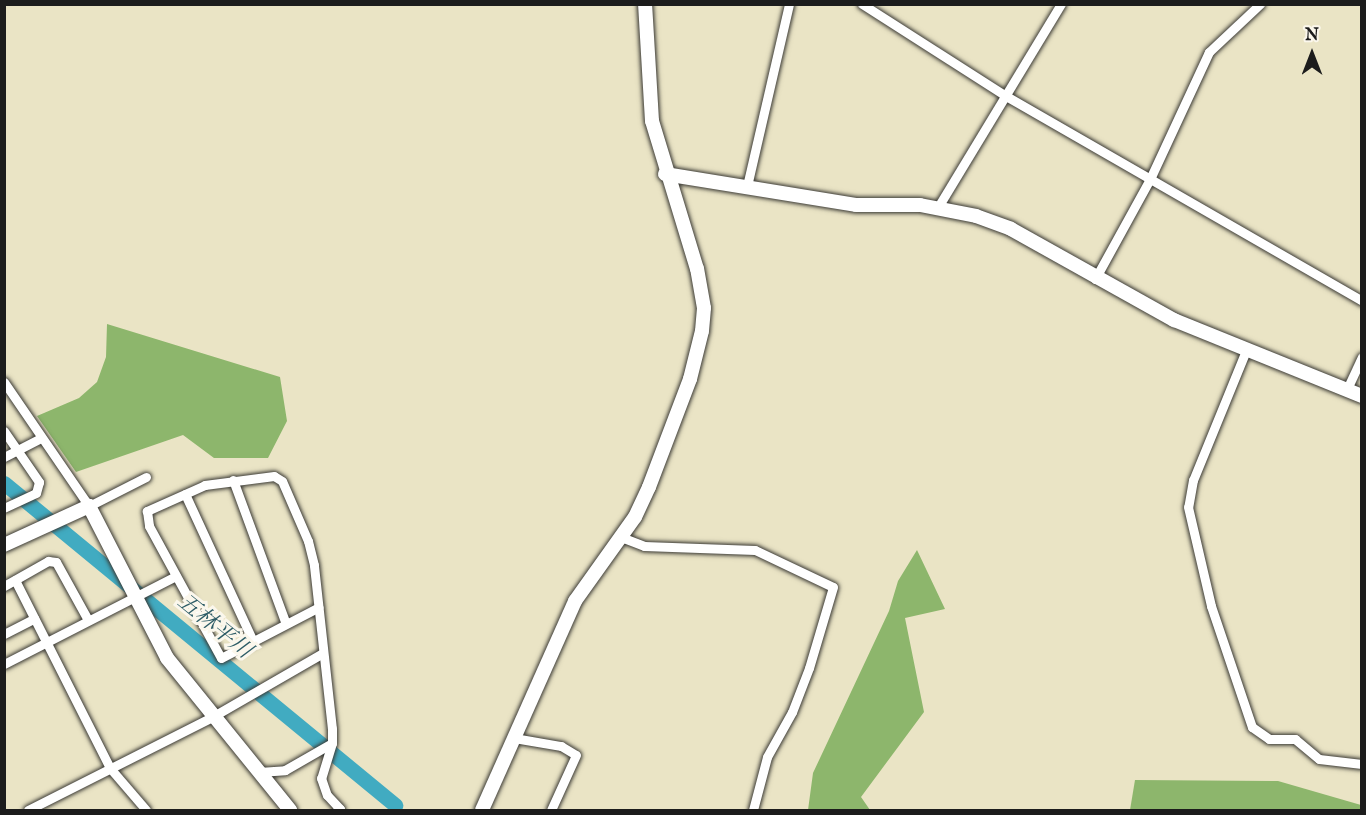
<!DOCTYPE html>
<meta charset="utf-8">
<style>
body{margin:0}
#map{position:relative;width:1366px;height:815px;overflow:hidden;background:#eae4c5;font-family:"IM FELL English","Noto Serif JP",serif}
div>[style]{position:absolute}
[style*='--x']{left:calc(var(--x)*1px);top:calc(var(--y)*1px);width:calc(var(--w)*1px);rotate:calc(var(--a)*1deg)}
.forest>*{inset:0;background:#8db66c}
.river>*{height:15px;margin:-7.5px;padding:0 7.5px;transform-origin:7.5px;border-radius:7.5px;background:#41abc1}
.roads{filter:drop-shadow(0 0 2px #3b3a35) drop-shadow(0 0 2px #3b3a35)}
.street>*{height:9px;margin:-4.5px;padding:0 4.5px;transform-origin:4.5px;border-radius:4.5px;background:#fff}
.secondary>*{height:14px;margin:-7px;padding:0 7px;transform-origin:7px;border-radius:7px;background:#fff}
span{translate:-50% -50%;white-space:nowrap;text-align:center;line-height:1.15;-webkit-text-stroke:6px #fbf7ec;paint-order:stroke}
.water-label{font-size:22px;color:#2d5c66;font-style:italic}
.frame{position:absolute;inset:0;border:6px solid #1c1c1c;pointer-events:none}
.north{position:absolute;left:1282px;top:24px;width:60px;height:60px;-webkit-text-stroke:4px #fbf7ec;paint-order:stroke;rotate:0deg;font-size:16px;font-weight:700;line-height:24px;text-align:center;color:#1c1c1c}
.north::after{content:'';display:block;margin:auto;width:21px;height:27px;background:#1c1c1c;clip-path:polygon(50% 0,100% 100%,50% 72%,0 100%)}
</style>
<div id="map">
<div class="forest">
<i style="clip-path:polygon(107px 324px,280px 377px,287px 421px,268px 458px,214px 458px,183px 435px,76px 472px,37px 416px,79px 398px,97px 382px,106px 357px)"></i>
<i style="clip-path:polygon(917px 550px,945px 609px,905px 618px,924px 712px,861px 797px,870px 810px,808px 810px,813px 773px,889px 611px,898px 581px)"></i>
<i style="clip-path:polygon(1135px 780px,1278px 781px,1361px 805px,1361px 810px,1130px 810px)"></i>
</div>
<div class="river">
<i style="--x:4;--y:483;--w:507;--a:39.47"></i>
</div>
<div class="roads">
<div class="street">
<i style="--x:862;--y:4;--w:171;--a:32.6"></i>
<i style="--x:1006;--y:96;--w:411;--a:29.9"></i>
<i style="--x:747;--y:186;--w:187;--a:-77"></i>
<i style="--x:938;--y:207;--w:237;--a:-58.8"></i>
<i style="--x:1095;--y:279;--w:114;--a:-61.2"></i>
<i style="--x:1150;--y:179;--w:140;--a:-65.1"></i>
<i style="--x:1209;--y:52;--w:70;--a:-43.3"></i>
<i style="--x:1247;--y:348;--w:143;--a:112.2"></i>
<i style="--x:1193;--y:480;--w:27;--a:100"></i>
<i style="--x:1188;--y:507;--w:102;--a:76.9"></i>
<i style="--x:1211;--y:606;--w:128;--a:71.3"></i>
<i style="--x:1252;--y:727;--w:21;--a:35"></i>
<i style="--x:1269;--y:739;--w:26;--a:0"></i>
<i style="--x:1295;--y:739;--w:31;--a:40"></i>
<i style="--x:1319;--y:759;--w:43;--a:6.6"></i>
<i style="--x:4;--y:382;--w:150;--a:55.6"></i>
<i style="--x:89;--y:506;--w:64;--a:-27"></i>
<i style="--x:1347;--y:389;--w:35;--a:-65"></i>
<i style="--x:4;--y:431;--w:62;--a:55.5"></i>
<i style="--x:39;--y:482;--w:11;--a:105"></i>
<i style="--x:36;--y:493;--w:35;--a:155"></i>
<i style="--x:4;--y:457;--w:42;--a:-27.2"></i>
<i style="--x:233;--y:480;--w:153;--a:69.8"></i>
<i style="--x:185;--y:494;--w:162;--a:65.2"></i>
<i style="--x:621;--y:537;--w:25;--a:21"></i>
<i style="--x:644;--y:546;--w:111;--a:2.1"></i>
<i style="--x:755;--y:550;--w:86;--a:25.4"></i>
<i style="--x:833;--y:587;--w:84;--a:106.5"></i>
<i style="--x:809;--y:668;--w:47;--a:111.1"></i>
<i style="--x:792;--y:712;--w:51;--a:119.1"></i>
<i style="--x:767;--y:757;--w:55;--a:104.8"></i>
<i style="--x:15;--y:580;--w:211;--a:63.2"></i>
<i style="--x:110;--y:768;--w:55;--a:49.4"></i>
<i style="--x:4;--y:586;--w:51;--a:-29.6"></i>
<i style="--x:48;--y:561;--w:8;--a:7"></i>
<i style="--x:56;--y:562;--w:66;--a:61.1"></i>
<i style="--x:4;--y:634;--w:34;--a:-27"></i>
<i style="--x:4;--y:664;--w:193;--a:-27.1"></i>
<i style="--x:514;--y:738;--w:48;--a:9.7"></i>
<i style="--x:561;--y:746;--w:17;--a:31"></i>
<i style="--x:576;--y:755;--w:60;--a:114.4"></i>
<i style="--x:332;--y:743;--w:37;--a:107"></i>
<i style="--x:321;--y:778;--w:18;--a:71"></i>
<i style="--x:327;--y:795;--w:19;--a:47"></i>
<i style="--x:340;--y:809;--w:3;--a:162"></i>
<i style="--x:259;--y:772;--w:26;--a:-4"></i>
<i style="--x:285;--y:770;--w:54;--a:-29.9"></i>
<i style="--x:332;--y:743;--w:14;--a:-90"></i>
<i style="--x:332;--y:729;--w:165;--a:-96.3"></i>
<i style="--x:314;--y:565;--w:25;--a:-104"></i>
<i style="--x:308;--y:541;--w:65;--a:-113.4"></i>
<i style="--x:282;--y:481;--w:9;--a:-148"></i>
<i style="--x:274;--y:476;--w:70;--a:172.6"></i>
<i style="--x:205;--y:485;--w:64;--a:155.9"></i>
<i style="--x:147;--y:511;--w:15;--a:82"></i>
<i style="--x:149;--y:526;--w:150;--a:61.4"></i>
<i style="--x:221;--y:658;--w:110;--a:-27.5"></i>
<i style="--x:28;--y:810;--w:206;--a:-26.8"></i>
<i style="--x:212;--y:717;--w:128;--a:-30"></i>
</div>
<div class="secondary">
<i style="--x:665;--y:174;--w:193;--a:9.2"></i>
<i style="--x:856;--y:205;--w:64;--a:0"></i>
<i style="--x:920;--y:205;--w:57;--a:11.1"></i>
<i style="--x:976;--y:216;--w:37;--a:20"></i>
<i style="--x:1011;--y:229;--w:187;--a:29.2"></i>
<i style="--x:1174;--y:320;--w:203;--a:22"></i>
<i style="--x:4;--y:545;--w:94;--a:-24.6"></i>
<i style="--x:89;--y:506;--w:171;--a:62.8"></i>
<i style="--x:167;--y:658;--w:196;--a:51"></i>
<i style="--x:482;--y:810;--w:229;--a:-66"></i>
<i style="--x:575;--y:601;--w:103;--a:-54.5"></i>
<i style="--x:635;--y:517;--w:33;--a:-65"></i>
<i style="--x:649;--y:487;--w:116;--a:-69.2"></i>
<i style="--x:690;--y:379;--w:49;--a:-76"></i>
<i style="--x:702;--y:331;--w:23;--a:-85"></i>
<i style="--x:704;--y:308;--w:40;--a:-100"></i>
<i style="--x:697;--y:269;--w:155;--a:-106.9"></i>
<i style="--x:652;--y:121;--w:117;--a:-93.4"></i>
</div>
</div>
<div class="water-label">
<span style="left:214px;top:627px;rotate:39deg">五林平川</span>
</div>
<div class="frame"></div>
<div class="north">N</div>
</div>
